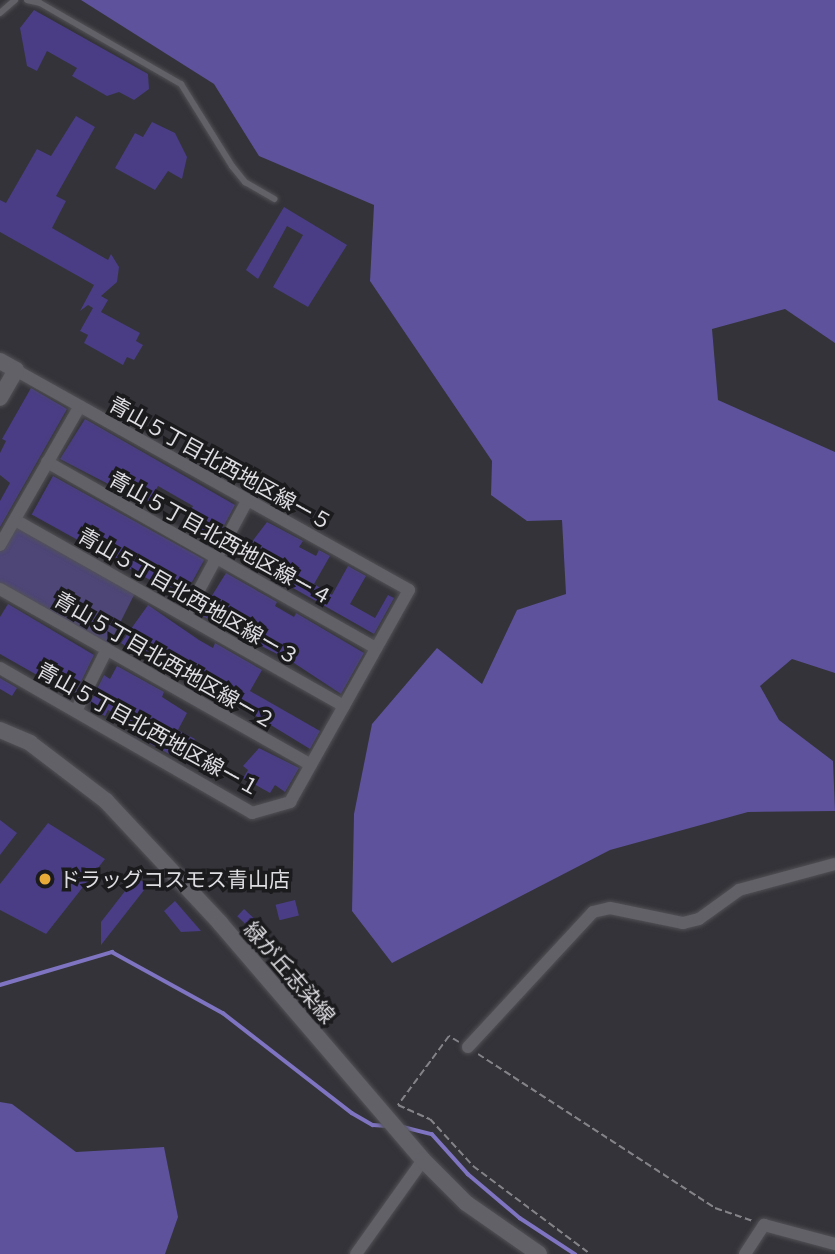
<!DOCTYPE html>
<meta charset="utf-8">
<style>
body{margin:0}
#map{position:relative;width:835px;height:1254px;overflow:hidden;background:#333339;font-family:Ubuntu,"Noto Sans JP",sans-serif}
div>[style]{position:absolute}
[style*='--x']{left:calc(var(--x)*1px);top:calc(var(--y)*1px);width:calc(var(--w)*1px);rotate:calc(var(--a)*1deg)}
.green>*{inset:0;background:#4d4677}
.forest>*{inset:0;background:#5d529b}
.stream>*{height:3.5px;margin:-1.75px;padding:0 1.75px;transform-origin:1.75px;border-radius:1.75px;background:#7e74c1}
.building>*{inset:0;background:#4a3d85;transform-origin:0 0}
.path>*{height:2px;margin-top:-1px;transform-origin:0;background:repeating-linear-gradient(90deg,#838388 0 7px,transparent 0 10.5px)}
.roads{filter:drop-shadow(0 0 2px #525256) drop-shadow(0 0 2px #525256)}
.service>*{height:6px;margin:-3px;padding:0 3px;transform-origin:3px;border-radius:3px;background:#626168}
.minor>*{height:12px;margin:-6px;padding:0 6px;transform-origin:6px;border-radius:6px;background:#626168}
.tertiary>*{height:16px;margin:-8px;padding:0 8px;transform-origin:8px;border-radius:8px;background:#626168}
.dots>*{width:19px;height:19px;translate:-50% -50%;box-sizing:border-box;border:4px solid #1b1b1e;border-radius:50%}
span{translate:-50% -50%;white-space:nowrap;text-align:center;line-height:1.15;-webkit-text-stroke:7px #1b1b1e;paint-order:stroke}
.street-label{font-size:21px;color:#dedee2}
.poi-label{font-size:21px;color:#dedee2}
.left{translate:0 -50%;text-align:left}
</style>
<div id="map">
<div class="green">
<i style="clip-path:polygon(15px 520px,137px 589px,107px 649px,0 589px,0 545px)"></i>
</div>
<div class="forest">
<i style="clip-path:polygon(81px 0,835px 0,835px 343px,785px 309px,712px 329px,718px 400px,835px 452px,835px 673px,792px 659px,760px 686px,779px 720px,833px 761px,835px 811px,748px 812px,610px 850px,392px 963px,352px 911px,354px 814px,372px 724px,437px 648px,482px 684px,517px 610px,566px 594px,562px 520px,527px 521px,491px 495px,492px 461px,370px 281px,374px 205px,259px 156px,214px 84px)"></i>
<i style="clip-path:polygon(0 1102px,12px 1104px,76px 1152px,164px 1147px,178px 1217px,165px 1254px,0 1254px)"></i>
</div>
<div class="stream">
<i style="--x:0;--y:985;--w:117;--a:-16.4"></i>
<i style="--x:112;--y:952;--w:127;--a:28.8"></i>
<i style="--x:223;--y:1013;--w:163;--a:37.8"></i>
<i style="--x:352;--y:1113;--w:24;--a:30"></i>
<i style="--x:373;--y:1125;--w:15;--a:4"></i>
<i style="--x:403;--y:1127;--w:30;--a:14"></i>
<i style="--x:432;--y:1134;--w:54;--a:48"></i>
<i style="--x:468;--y:1174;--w:68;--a:40.2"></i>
<i style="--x:520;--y:1218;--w:66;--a:33.2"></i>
</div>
<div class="building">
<i style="clip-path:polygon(34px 10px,148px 74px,149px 89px,134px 100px,119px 92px,107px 96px,72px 76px,77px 68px,47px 51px,37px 71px,27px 66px,20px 28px)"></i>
<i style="clip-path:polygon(76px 116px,95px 127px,56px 196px,66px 201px,52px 228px,108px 260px,111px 254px,119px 267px,117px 282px,101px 296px,108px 300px,101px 312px,140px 333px,136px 341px,143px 345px,134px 360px,127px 357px,123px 365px,84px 343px,88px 335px,80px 331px,93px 308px,88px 305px,80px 311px,94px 285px,0 232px,0 200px,6px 203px,37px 149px,51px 156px)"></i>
<i style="clip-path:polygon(152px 122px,175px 133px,187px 157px,182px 179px,168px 171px,155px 190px,115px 168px,135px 133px,143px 137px)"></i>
<i style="clip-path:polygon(284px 207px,347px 245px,308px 307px,273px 287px,303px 235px,287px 226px,258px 279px,246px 270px)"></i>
<i style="clip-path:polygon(31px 388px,67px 409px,0 527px,0 501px,10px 483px,0 475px,0 453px,6px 441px,2px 439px)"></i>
<i style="clip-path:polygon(85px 419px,235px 505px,213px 546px,182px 526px,193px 506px,158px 486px,149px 501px,139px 495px,137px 499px,60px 459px)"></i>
<i style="left:53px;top:476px;width:173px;height:44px;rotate:29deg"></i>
<i style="clip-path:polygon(267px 522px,303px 541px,299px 547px,316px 556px,319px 550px,330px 556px,314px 584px,332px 595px,348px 566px,366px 576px,350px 604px,375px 618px,388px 595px,394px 598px,374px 634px,263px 571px,267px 564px,251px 555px,254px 550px,248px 547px)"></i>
<i style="clip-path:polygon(226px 573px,277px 602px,275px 606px,294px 617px,296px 613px,364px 653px,341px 694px,291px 661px,200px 615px)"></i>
<i style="clip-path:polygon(8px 604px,94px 655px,74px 696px,0 654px,0 617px)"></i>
<i style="clip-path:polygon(148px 605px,199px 640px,213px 648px,215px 643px,262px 670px,250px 691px,320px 731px,310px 749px,243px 708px,223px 700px,221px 704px,189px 686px,192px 678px,174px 667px,169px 675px,121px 643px)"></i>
<i style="clip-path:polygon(117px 666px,164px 692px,162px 697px,187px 713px,178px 730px,195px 739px,186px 755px,180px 752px,173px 756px,156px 747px,134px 735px,138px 727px,108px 710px,105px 716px,94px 710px,96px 706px,90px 703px,104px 675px,110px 679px)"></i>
<i style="clip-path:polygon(0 678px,17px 688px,12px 696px,0 689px)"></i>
<i style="clip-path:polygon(259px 748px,299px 768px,285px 792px,275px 785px,270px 793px,243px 778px,248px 770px,243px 766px)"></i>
<i style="clip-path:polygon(0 820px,17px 833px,0 855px)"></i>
<i style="clip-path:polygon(48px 823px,105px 859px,46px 934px,0 910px,0 884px)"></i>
<i style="clip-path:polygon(136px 877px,148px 885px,101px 945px,101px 922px)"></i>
<i style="left:295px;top:900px;width:16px;height:20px;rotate:76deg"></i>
<i style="clip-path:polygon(175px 901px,201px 931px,181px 932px,164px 911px)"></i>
<i style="left:244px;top:909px;width:19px;height:10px;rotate:43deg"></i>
</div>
<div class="path">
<i style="--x:459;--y:1042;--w:12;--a:-149"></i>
<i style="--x:449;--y:1036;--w:86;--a:126.5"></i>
<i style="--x:398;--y:1105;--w:35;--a:24"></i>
<i style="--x:430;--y:1119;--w:64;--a:47.5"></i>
<i style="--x:473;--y:1166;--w:146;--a:36.9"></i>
<i style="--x:478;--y:1054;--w:283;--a:33"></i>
<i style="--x:715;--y:1208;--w:40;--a:18.9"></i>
</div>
<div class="roads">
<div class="service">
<i style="--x:27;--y:0;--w:13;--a:13"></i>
<i style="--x:40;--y:3;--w:163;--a:29.9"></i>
<i style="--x:181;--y:84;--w:97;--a:58.1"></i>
<i style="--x:232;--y:166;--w:21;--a:51"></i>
<i style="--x:245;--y:182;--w:34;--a:30"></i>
<i style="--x:0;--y:13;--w:20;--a:-41"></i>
</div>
<div class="minor">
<i style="--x:47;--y:462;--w:378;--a:29.5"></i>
<i style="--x:15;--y:520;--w:378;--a:29.5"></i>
<i style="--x:0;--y:545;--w:160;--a:-60.1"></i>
<i style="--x:0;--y:589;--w:357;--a:29.5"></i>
<i style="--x:185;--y:616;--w:131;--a:-61.7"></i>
<i style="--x:0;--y:668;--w:291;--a:29.9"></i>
<i style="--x:252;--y:813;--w:40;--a:-16"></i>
<i style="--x:290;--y:802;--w:243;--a:-60.7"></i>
<i style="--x:409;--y:590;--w:450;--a:-150.8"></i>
<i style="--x:76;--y:711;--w:69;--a:-63.4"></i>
<i style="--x:468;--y:1047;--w:184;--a:-47.2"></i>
<i style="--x:593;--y:912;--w:17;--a:-13"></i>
<i style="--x:610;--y:908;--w:75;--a:11.6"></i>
<i style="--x:683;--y:923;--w:16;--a:-14"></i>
<i style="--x:699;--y:919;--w:49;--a:-35.9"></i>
<i style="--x:739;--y:890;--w:99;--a:-15.2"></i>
<i style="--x:356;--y:1254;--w:115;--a:-54.5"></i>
<i style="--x:745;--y:1254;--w:35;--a:-57"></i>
<i style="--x:764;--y:1225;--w:73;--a:15"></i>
</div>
<div class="tertiary">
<i style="--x:0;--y:361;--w:18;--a:29"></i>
<i style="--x:16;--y:370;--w:32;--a:120"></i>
<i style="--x:0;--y:730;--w:33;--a:23"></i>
<i style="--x:30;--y:743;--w:96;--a:37.3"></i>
<i style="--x:106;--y:801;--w:167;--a:46.9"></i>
<i style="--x:220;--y:923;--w:312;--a:49.4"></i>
<i style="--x:423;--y:1160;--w:61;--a:45"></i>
<i style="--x:466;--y:1203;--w:89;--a:34.9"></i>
</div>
</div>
<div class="dots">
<i style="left:45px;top:879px;background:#e9ab38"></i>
</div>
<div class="street-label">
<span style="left:221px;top:463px;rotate:29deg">青山５丁目北西地区線ー５</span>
<span style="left:221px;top:538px;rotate:29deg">青山５丁目北西地区線ー４</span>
<span style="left:189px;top:596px;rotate:30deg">青山５丁目北西地区線ー３</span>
<span style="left:165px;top:660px;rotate:30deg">青山５丁目北西地区線ー２</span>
<span style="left:149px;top:729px;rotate:29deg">青山５丁目北西地区線ー１</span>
<span style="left:290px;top:972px;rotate:49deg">緑が丘志染線</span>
</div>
<div class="poi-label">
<span class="left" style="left:59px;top:879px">ドラッグコスモス青山店</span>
</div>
</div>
